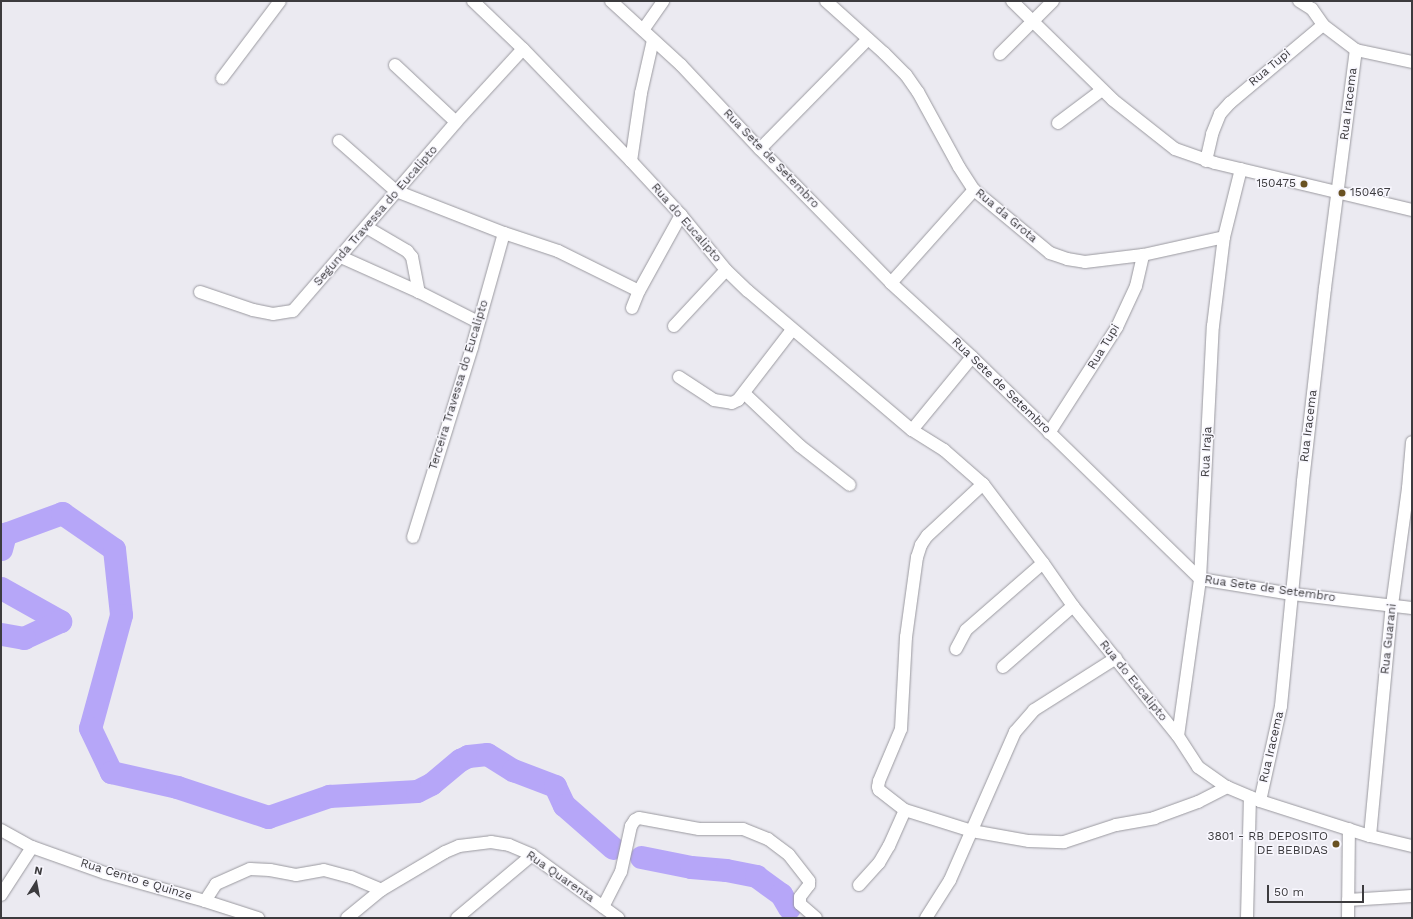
<!DOCTYPE html>
<style>
body{margin:0}
#map{position:relative;width:1413px;height:919px;overflow:hidden;background:#ebeaf1;font-family:"Work Sans",sans-serif}
div>[style]{position:absolute}
[style*='--x']{left:calc(var(--x)*1px);top:calc(var(--y)*1px);width:calc(var(--w)*1px);rotate:calc(var(--a)*1deg)}
.river>*{height:23px;margin:-11.5px;padding:0 11.5px;transform-origin:11.5px;border-radius:11.5px;background:#b6a6f8}
.roads{filter:drop-shadow(0 0 1px #9a999f) drop-shadow(0 0 1px #9a999f)}
.street>*{height:12px;margin:-6px;padding:0 6px;transform-origin:6px;border-radius:6px;background:#fff}
.dots>*{width:11px;height:11px;translate:-50% -50%;box-sizing:border-box;border:2px solid #f8f7fe;border-radius:50%}
span{translate:-50% -50%;white-space:nowrap;text-align:center;line-height:1.15;-webkit-text-stroke:3px #f8f7fe;paint-order:stroke}
.street-label{font-size:12px;color:#3c3b3e}
.poi-label{font-size:12px;color:#3c3b3e}
.right{translate:-100% -50%;text-align:right}
.left{translate:0 -50%;text-align:left}
.frame{position:absolute;inset:0;border:2px solid #3c3b3e;pointer-events:none}
.north{position:absolute;left:16px;top:863px;width:40px;height:40px;-webkit-text-stroke:3px #f8f7fe;paint-order:stroke;rotate:11deg;font-size:11px;font-weight:700;line-height:16px;text-align:center;color:#3c3b3e}
.north::after{content:'';display:block;margin:auto;width:14px;height:18px;background:#3c3b3e;clip-path:polygon(50% 0,100% 100%,50% 72%,0 100%)}
.scale{position:absolute;left:1267px;top:885px;width:97px;height:18px;box-sizing:border-box;border:2px solid #3c3b3e;border-top:0;padding-left:5px;font-size:12px;line-height:14px;white-space:nowrap;color:#3c3b3e;-webkit-text-stroke:3px #f8f7fe;paint-order:stroke}
</style>
<div id="map">
<div class="river">
<i style="--x:1;--y:549;--w:16;--a:-75"></i>
<i style="--x:5;--y:534;--w:61;--a:-20.2"></i>
<i style="--x:62;--y:513;--w:63;--a:34.7"></i>
<i style="--x:114;--y:549;--w:66;--a:83.9"></i>
<i style="--x:121;--y:615;--w:117;--a:105.3"></i>
<i style="--x:90;--y:728;--w:49;--a:64.5"></i>
<i style="--x:111;--y:772;--w:68;--a:12.8"></i>
<i style="--x:177;--y:787;--w:96;--a:18.2"></i>
<i style="--x:268;--y:817;--w:65;--a:-19"></i>
<i style="--x:329;--y:796;--w:88;--a:-3.3"></i>
<i style="--x:417;--y:791;--w:16;--a:-27"></i>
<i style="--x:431;--y:784;--w:38;--a:-40"></i>
<i style="--x:460;--y:760;--w:9;--a:-27"></i>
<i style="--x:468;--y:756;--w:19;--a:-6"></i>
<i style="--x:487;--y:754;--w:31;--a:32"></i>
<i style="--x:513;--y:770;--w:45;--a:20.9"></i>
<i style="--x:555;--y:786;--w:21;--a:65"></i>
<i style="--x:564;--y:805;--w:65;--a:41.3"></i>
<i style="--x:1;--y:588;--w:68;--a:29.2"></i>
<i style="--x:60;--y:621;--w:40;--a:155"></i>
<i style="--x:24;--y:638;--w:23;--a:-170"></i>
<i style="--x:641;--y:857;--w:51;--a:11.3"></i>
<i style="--x:691;--y:867;--w:35;--a:5"></i>
<i style="--x:726;--y:870;--w:31;--a:11"></i>
<i style="--x:756;--y:876;--w:31;--a:36"></i>
<i style="--x:781;--y:894;--w:16;--a:60"></i>
</div>
<div class="roads">
<div class="street">
<i style="--x:473;--y:1;--w:69;--a:43.8"></i>
<i style="--x:523;--y:49;--w:156;--a:46"></i>
<i style="--x:631;--y:161;--w:74;--a:47.2"></i>
<i style="--x:681;--y:215;--w:71;--a:50.7"></i>
<i style="--x:726;--y:270;--w:30;--a:44"></i>
<i style="--x:748;--y:291;--w:215;--a:40.3"></i>
<i style="--x:912;--y:430;--w:38;--a:32"></i>
<i style="--x:944;--y:450;--w:52;--a:41.1"></i>
<i style="--x:983;--y:484;--w:99;--a:52.8"></i>
<i style="--x:1043;--y:563;--w:52;--a:55.1"></i>
<i style="--x:1073;--y:606;--w:167;--a:51.1"></i>
<i style="--x:1178;--y:736;--w:37;--a:57"></i>
<i style="--x:1198;--y:767;--w:35;--a:35"></i>
<i style="--x:1227;--y:787;--w:36;--a:23"></i>
<i style="--x:1260;--y:801;--w:115;--a:17.7"></i>
<i style="--x:1370;--y:836;--w:43;--a:13.4"></i>
<i style="--x:611;--y:1;--w:95;--a:42.4"></i>
<i style="--x:681;--y:65;--w:115;--a:46.8"></i>
<i style="--x:760;--y:149;--w:187;--a:45.6"></i>
<i style="--x:891;--y:283;--w:110;--a:42.4"></i>
<i style="--x:972;--y:357;--w:318;--a:44.2"></i>
<i style="--x:1200;--y:579;--w:93;--a:9.3"></i>
<i style="--x:1292;--y:594;--w:121;--a:6.7"></i>
<i style="--x:826;--y:1;--w:78;--a:41.9"></i>
<i style="--x:884;--y:53;--w:31;--a:45"></i>
<i style="--x:906;--y:75;--w:21;--a:55"></i>
<i style="--x:918;--y:92;--w:85;--a:61.3"></i>
<i style="--x:959;--y:167;--w:27;--a:57"></i>
<i style="--x:974;--y:190;--w:99;--a:39.7"></i>
<i style="--x:1050;--y:253;--w:18;--a:19"></i>
<i style="--x:1067;--y:259;--w:18;--a:9"></i>
<i style="--x:1085;--y:262;--w:58;--a:-6.9"></i>
<i style="--x:1143;--y:255;--w:83;--a:-12.5"></i>
<i style="--x:1012;--y:1;--w:141;--a:44.4"></i>
<i style="--x:1113;--y:100;--w:79;--a:38.3"></i>
<i style="--x:1175;--y:149;--w:42;--a:19.3"></i>
<i style="--x:1215;--y:163;--w:203;--a:13.4"></i>
<i style="--x:1299;--y:1;--w:15;--a:32"></i>
<i style="--x:1312;--y:9;--w:19;--a:55"></i>
<i style="--x:1323;--y:25;--w:41;--a:37.1"></i>
<i style="--x:1356;--y:50;--w:57;--a:12.1"></i>
<i style="--x:643;--y:30;--w:35;--a:-55"></i>
<i style="--x:1000;--y:54;--w:75;--a:-45"></i>
<i style="--x:395;--y:65;--w:83;--a:43.1"></i>
<i style="--x:222;--y:78;--w:96;--a:-53"></i>
<i style="--x:1058;--y:123;--w:55;--a:-36.9"></i>
<i style="--x:339;--y:141;--w:76;--a:41.3"></i>
<i style="--x:396;--y:191;--w:116;--a:21.3"></i>
<i style="--x:504;--y:233;--w:57;--a:18.4"></i>
<i style="--x:558;--y:251;--w:90;--a:26.3"></i>
<i style="--x:760;--y:149;--w:154;--a:-45.5"></i>
<i style="--x:631;--y:161;--w:69;--a:-81.6"></i>
<i style="--x:641;--y:93;--w:54;--a:-77.2"></i>
<i style="--x:1206;--y:161;--w:28;--a:-77"></i>
<i style="--x:1212;--y:134;--w:22;--a:-68"></i>
<i style="--x:1220;--y:114;--w:15;--a:-48"></i>
<i style="--x:1230;--y:103;--w:121;--a:-40"></i>
<i style="--x:366;--y:227;--w:48;--a:30.3"></i>
<i style="--x:407;--y:251;--w:8;--a:50"></i>
<i style="--x:412;--y:257;--w:36;--a:79"></i>
<i style="--x:419;--y:292;--w:66;--a:27"></i>
<i style="--x:341;--y:257;--w:85;--a:24.2"></i>
<i style="--x:891;--y:283;--w:125;--a:-48.3"></i>
<i style="--x:200;--y:292;--w:56;--a:18.8"></i>
<i style="--x:253;--y:310;--w:20;--a:11"></i>
<i style="--x:273;--y:314;--w:20;--a:-9"></i>
<i style="--x:293;--y:311;--w:250;--a:-49.2"></i>
<i style="--x:456;--y:122;--w:99;--a:-47.5"></i>
<i style="--x:632;--y:308;--w:18;--a:-68"></i>
<i style="--x:639;--y:291;--w:87;--a:-61.1"></i>
<i style="--x:674;--y:326;--w:76;--a:-47.1"></i>
<i style="--x:679;--y:377;--w:42;--a:33.3"></i>
<i style="--x:714;--y:400;--w:18;--a:9"></i>
<i style="--x:732;--y:403;--w:7;--a:-27"></i>
<i style="--x:738;--y:400;--w:88;--a:-52.4"></i>
<i style="--x:744;--y:393;--w:77;--a:43.4"></i>
<i style="--x:800;--y:446;--w:63;--a:38"></i>
<i style="--x:912;--y:430;--w:94;--a:-50.6"></i>
<i style="--x:1049;--y:433;--w:126;--a:-57.3"></i>
<i style="--x:1117;--y:327;--w:45;--a:-65.1"></i>
<i style="--x:1136;--y:286;--w:32;--a:-77"></i>
<i style="--x:983;--y:484;--w:76;--a:137.1"></i>
<i style="--x:927;--y:536;--w:11;--a:124"></i>
<i style="--x:921;--y:545;--w:13;--a:108"></i>
<i style="--x:917;--y:557;--w:81;--a:97.8"></i>
<i style="--x:906;--y:637;--w:92;--a:93.1"></i>
<i style="--x:901;--y:729;--w:56;--a:112.9"></i>
<i style="--x:879;--y:781;--w:6;--a:99"></i>
<i style="--x:878;--y:787;--w:3;--a:72"></i>
<i style="--x:879;--y:790;--w:33;--a:38"></i>
<i style="--x:905;--y:810;--w:70;--a:17.4"></i>
<i style="--x:972;--y:831;--w:58;--a:10"></i>
<i style="--x:1029;--y:841;--w:35;--a:2"></i>
<i style="--x:1064;--y:842;--w:55;--a:-18.1"></i>
<i style="--x:1116;--y:825;--w:39;--a:-10"></i>
<i style="--x:1154;--y:818;--w:47;--a:-20"></i>
<i style="--x:1198;--y:802;--w:33;--a:-27"></i>
<i style="--x:413;--y:537;--w:199;--a:-72.7"></i>
<i style="--x:472;--y:347;--w:118;--a:-74.3"></i>
<i style="--x:956;--y:649;--w:21;--a:-62"></i>
<i style="--x:966;--y:630;--w:102;--a:-41"></i>
<i style="--x:1003;--y:667;--w:93;--a:-41.1"></i>
<i style="--x:1178;--y:736;--w:159;--a:-82"></i>
<i style="--x:1200;--y:579;--w:253;--a:-87.1"></i>
<i style="--x:1213;--y:326;--w:90;--a:-83"></i>
<i style="--x:1224;--y:237;--w:70;--a:-76"></i>
<i style="--x:1260;--y:801;--w:97;--a:-77.5"></i>
<i style="--x:1281;--y:706;--w:226;--a:-84.4"></i>
<i style="--x:1303;--y:481;--w:194;--a:-83.5"></i>
<i style="--x:1325;--y:288;--w:240;--a:-82.6"></i>
<i style="--x:1;--y:830;--w:35;--a:29"></i>
<i style="--x:32;--y:847;--w:77;--a:19.6"></i>
<i style="--x:105;--y:873;--w:104;--a:15.6"></i>
<i style="--x:205;--y:901;--w:20;--a:-57"></i>
<i style="--x:216;--y:884;--w:37;--a:-24"></i>
<i style="--x:250;--y:869;--w:20;--a:3"></i>
<i style="--x:270;--y:870;--w:26;--a:11"></i>
<i style="--x:296;--y:875;--w:28;--a:-10"></i>
<i style="--x:324;--y:870;--w:28;--a:15"></i>
<i style="--x:351;--y:877;--w:33;--a:23"></i>
<i style="--x:1370;--y:836;--w:232;--a:-84.6"></i>
<i style="--x:1392;--y:605;--w:118;--a:-82.2"></i>
<i style="--x:1408;--y:488;--w:46;--a:-85"></i>
<i style="--x:859;--y:885;--w:30;--a:-48"></i>
<i style="--x:879;--y:863;--w:20;--a:-60"></i>
<i style="--x:889;--y:846;--w:39;--a:-66"></i>
<i style="--x:1;--y:895;--w:57;--a:-57.1"></i>
<i style="--x:1348;--y:900;--w:64;--a:-3.6"></i>
<i style="--x:205;--y:901;--w:56;--a:17.8"></i>
<i style="--x:603;--y:907;--w:39;--a:-63"></i>
<i style="--x:621;--y:872;--w:47;--a:-77.7"></i>
<i style="--x:631;--y:826;--w:7;--a:-56"></i>
<i style="--x:635;--y:820;--w:4;--a:-27"></i>
<i style="--x:639;--y:818;--w:61;--a:10.4"></i>
<i style="--x:699;--y:829;--w:44;--a:0"></i>
<i style="--x:743;--y:829;--w:27;--a:22"></i>
<i style="--x:768;--y:839;--w:26;--a:37"></i>
<i style="--x:789;--y:855;--w:33;--a:52"></i>
<i style="--x:809;--y:881;--w:4;--a:90"></i>
<i style="--x:809;--y:885;--w:15;--a:127"></i>
<i style="--x:800;--y:897;--w:7;--a:90"></i>
<i style="--x:800;--y:904;--w:21;--a:41"></i>
<i style="--x:347;--y:918;--w:44;--a:-39.5"></i>
<i style="--x:381;--y:890;--w:74;--a:-30.7"></i>
<i style="--x:445;--y:852;--w:15;--a:-23"></i>
<i style="--x:459;--y:846;--w:32;--a:-7"></i>
<i style="--x:491;--y:842;--w:18;--a:9"></i>
<i style="--x:509;--y:845;--w:25;--a:23"></i>
<i style="--x:532;--y:855;--w:107;--a:36.2"></i>
<i style="--x:457;--y:918;--w:98;--a:-40"></i>
<i style="--x:926;--y:918;--w:45;--a:-57.7"></i>
<i style="--x:950;--y:880;--w:162;--a:-66.3"></i>
<i style="--x:1015;--y:732;--w:29;--a:-49"></i>
<i style="--x:1034;--y:710;--w:97;--a:-32.4"></i>
<i style="--x:1247;--y:918;--w:121;--a:-88.6"></i>
<i style="--x:1348;--y:918;--w:89;--a:-89.4"></i>
</div>
</div>
<div class="dots">
<i style="left:1304px;top:184px;background:#695122"></i>
<i style="left:1342px;top:193px;background:#695122"></i>
<i style="left:1336px;top:844px;background:#695122"></i>
</div>
<div class="street-label">
<span style="left:1270px;top:68px;rotate:-40deg">Rua Tupi</span>
<span style="left:1349px;top:104px;rotate:-83deg">Rua Iracema</span>
<span style="left:771px;top:159px;rotate:46deg">Rua Sete de Setembro</span>
<span style="left:376px;top:216px;rotate:-49deg">Segunda Travessa do Eucalipto</span>
<span style="left:1006px;top:216px;rotate:40deg">Rua da Grota</span>
<span style="left:686px;top:223px;rotate:49deg">Rua do Eucalipto</span>
<span style="left:1104px;top:347px;rotate:-59deg">Rua Tupi</span>
<span style="left:459px;top:385px;rotate:-73deg">Terceira Travessa do Eucalipto</span>
<span style="left:1001px;top:386px;rotate:44deg">Rua Sete de Setembro</span>
<span style="left:1309px;top:426px;rotate:-83deg">Rua Iracema</span>
<span style="left:1207px;top:452px;rotate:-87deg">Rua Iraja</span>
<span style="left:1270px;top:589px;rotate:8deg">Rua Sete de Setembro</span>
<span style="left:1389px;top:639px;rotate:-84deg">Rua Guarani</span>
<span style="left:1133px;top:681px;rotate:51deg">Rua do Eucalipto</span>
<span style="left:1272px;top:747px;rotate:-77deg">Rua Iracema</span>
<span style="left:560px;top:877px;rotate:35deg">Rua Quarenta</span>
<span style="left:136px;top:880px;rotate:17deg">Rua Cento e Quinze</span>
</div>
<div class="poi-label">
<span class="right" style="left:1296px;top:184px">150475</span>
<span class="left" style="left:1350px;top:193px">150467</span>
<span class="right" style="left:1328px;top:844px">3801 - RB DEPOSITO<br>DE BEBIDAS</span>
</div>
<div class="frame"></div>
<div class="north">N</div>
<div class="scale">50 m</div>
</div>
